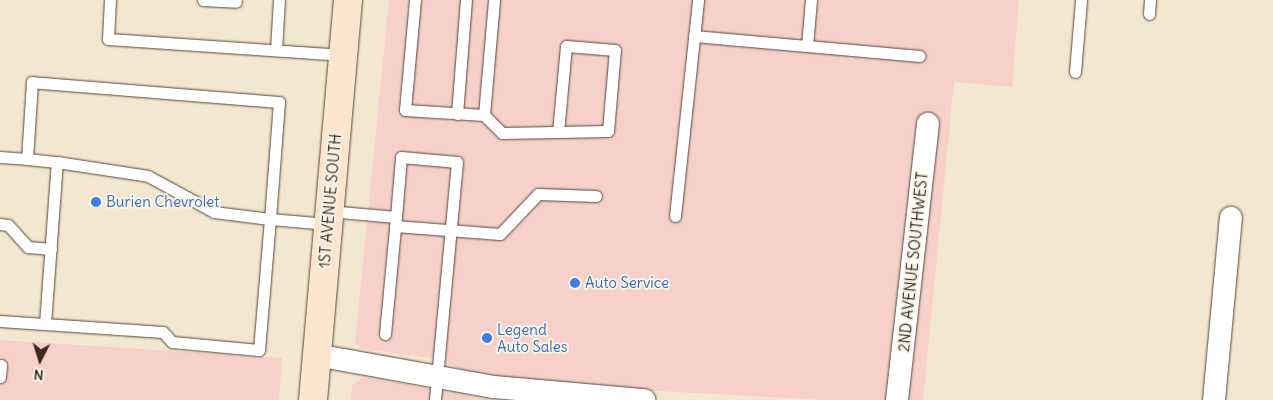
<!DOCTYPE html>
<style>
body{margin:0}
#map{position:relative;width:1273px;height:400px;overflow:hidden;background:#f3e7d1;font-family:Delius,sans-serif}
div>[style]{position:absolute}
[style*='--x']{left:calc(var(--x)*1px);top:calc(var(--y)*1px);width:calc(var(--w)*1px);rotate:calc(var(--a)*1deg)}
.built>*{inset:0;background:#f7d0c9}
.roads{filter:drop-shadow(0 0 1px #574639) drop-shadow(0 0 1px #574639)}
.lane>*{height:11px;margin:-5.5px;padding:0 5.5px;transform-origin:5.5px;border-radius:5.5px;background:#fff}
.street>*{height:22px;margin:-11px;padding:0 11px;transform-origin:11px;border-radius:11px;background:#fff}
.secondary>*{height:28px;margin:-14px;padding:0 14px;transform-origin:14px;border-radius:14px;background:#fce5cf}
.dots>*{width:14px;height:14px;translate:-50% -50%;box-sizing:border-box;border:2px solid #f7f3e8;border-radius:50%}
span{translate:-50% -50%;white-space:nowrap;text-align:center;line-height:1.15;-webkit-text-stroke:4px #f7f3e8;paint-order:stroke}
.street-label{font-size:15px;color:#3b2a1e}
.shop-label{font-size:15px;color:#366cbe}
.left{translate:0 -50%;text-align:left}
.north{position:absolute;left:15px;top:335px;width:50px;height:50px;-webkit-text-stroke:4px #f7f3e8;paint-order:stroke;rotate:185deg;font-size:14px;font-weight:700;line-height:20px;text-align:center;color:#3b2a1e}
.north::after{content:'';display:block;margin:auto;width:18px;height:22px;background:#3b2a1e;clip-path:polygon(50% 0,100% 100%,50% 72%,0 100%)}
</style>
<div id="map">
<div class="built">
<i style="clip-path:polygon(389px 0,1019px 0,1012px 87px,954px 82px,923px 400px,824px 400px,621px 389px,478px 376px,437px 359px,363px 349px,355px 343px)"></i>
<i style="clip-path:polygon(0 340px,282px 358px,279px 400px,0 400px)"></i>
<i style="clip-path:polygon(363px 378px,377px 379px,490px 400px,351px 400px,352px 385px)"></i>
</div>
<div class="roads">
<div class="lane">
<i style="--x:110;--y:0;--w:39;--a:93"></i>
<i style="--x:108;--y:39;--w:236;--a:3.9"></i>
<i style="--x:203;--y:0;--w:33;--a:3"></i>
<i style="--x:415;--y:0;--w:110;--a:95.2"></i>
<i style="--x:405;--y:110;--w:79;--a:3.6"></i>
<i style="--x:484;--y:115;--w:25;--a:45"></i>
<i style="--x:502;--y:133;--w:56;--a:-1"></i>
<i style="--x:558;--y:132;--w:50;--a:-1.1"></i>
<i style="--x:608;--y:131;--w:81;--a:-85.1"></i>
<i style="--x:615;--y:50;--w:49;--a:-175.3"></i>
<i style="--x:566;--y:46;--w:86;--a:95.3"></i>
<i style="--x:811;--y:0;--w:46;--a:95"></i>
<i style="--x:807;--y:46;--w:113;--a:5.1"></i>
<i style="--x:1149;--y:14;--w:14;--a:-86"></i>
<i style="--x:694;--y:36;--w:113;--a:5.1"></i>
<i style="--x:276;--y:50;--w:50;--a:-86.6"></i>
<i style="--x:1075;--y:72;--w:72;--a:-85.2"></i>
<i style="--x:457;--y:114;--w:114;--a:-85.5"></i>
<i style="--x:484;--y:115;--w:115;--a:-85"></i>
<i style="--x:0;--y:157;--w:27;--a:4"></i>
<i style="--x:329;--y:211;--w:67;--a:5.1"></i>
<i style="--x:396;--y:217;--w:60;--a:-85.2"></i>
<i style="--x:401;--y:157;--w:56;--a:5.1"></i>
<i style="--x:457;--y:162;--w:239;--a:95.3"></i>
<i style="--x:675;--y:216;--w:217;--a:-83.9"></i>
<i style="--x:0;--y:224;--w:8;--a:7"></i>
<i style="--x:8;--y:225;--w:30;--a:48"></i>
<i style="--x:28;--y:247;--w:23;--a:5"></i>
<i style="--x:395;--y:226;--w:105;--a:4.4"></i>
<i style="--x:500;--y:234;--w:55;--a:-46.5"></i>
<i style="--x:538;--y:194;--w:58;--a:2"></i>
<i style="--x:0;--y:321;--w:163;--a:3.9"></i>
<i style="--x:163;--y:332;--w:13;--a:48"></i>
<i style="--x:172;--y:342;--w:87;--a:5.3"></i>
<i style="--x:259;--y:350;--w:131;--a:-85.2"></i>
<i style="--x:270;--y:219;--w:58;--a:4.9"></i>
<i style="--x:45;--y:324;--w:162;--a:-85.8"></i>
<i style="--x:57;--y:162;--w:92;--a:8.7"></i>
<i style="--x:148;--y:176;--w:75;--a:28.6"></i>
<i style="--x:214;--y:212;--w:56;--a:7.1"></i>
<i style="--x:270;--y:219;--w:117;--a:-85.6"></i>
<i style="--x:279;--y:102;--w:248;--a:-175.4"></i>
<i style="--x:32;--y:82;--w:77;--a:93.7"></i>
<i style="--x:27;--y:159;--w:30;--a:6"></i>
<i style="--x:385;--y:334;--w:117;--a:-84.6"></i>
<i style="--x:0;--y:377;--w:12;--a:-85"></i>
</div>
<div class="street">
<i style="--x:316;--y:355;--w:181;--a:10.2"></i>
<i style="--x:494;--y:387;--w:151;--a:5"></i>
<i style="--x:897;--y:400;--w:278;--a:-83.6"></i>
<i style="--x:1214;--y:400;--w:183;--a:-84.7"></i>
</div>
<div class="secondary">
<i style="--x:313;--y:400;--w:402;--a:-85"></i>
</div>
</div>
<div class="dots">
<i style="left:96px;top:202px;background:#3f7fe0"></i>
<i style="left:575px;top:283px;background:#3f7fe0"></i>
<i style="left:487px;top:338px;background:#3f7fe0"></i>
</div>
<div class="street-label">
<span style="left:330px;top:201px;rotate:-85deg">1ST AVENUE SOUTH</span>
<span style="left:913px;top:262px;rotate:-84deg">2ND AVENUE SOUTHWEST</span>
</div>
<div class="shop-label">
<span class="left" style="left:106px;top:202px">Burien Chevrolet</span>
<span class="left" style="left:585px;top:283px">Auto Service</span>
<span class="left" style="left:497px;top:338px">Legend<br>Auto Sales</span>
</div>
<div class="north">N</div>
</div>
